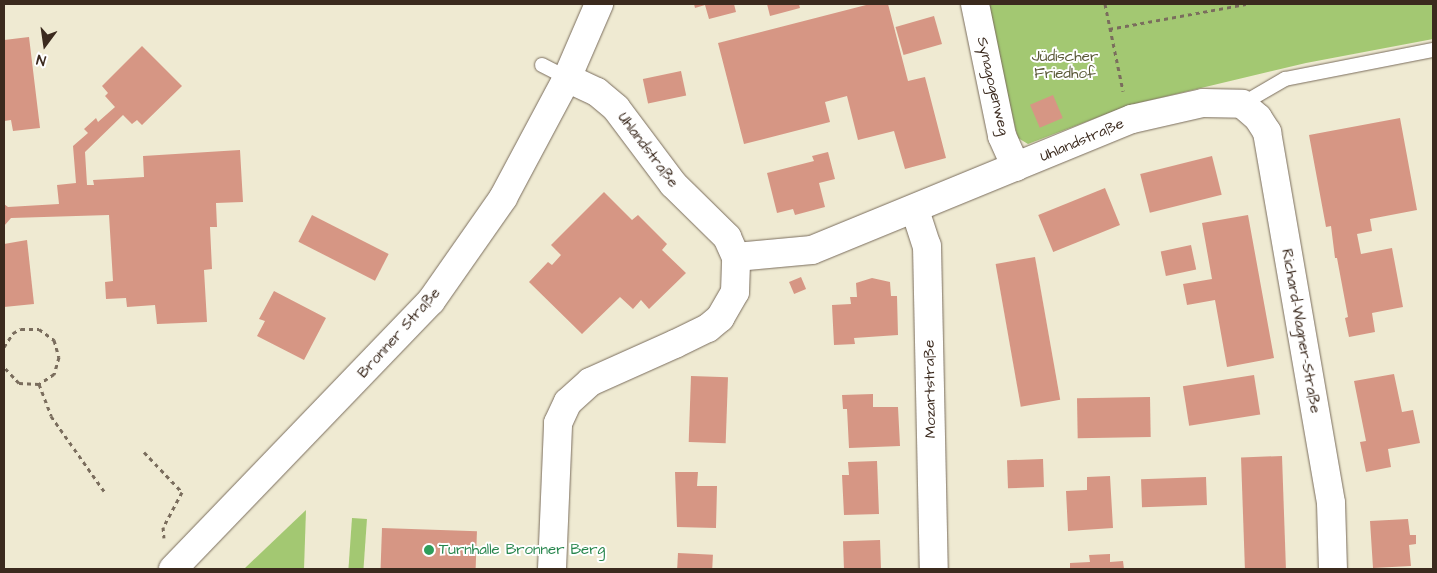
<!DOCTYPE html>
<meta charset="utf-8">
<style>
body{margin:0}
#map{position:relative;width:1437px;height:573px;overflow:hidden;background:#efead2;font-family:"Architects Daughter",sans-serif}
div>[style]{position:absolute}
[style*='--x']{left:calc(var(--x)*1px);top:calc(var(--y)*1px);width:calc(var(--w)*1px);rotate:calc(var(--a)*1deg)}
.green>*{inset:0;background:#a3c872;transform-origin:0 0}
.building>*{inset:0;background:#d69684;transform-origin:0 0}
.path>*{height:3px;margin-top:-1.5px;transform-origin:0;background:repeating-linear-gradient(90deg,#7a6d5d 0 4px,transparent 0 8px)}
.roads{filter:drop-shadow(0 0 1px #7a6d5d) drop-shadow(0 0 1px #7a6d5d)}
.lane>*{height:14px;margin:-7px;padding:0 7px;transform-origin:7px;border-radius:7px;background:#fff}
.street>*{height:28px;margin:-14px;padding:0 14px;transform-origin:14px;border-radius:14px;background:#fff}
.secondary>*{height:28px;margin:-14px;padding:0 14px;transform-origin:14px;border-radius:14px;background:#fff}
.dots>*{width:14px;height:14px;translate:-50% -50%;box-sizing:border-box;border:2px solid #fff;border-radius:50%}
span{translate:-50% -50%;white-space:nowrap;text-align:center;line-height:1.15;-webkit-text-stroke:4px #fff;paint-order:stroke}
.park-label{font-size:15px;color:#5a5937}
.street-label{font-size:15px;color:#3b2a1e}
.leisure-label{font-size:15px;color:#27864d}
.left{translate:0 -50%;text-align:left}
.frame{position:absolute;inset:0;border:5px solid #3b2a1e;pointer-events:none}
.north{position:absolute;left:20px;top:20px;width:50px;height:50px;-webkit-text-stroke:4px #fff;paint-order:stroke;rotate:194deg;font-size:14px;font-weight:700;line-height:20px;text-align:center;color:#3b2a1e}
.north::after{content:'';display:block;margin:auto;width:18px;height:22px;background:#3b2a1e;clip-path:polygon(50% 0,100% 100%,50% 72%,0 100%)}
</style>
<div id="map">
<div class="green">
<i style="clip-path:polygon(986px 4px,1433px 4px,1433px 39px,1306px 63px,1130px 105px,1028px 144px,1018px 138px,1016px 131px)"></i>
<i style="clip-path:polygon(306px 510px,304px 569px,244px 569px)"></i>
<i style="left:352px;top:518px;width:15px;height:51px;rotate:4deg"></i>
</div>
<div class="building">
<i style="clip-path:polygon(694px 4px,734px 4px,736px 12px,709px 19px,705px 5px,695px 8px)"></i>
<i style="clip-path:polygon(767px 4px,799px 4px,800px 8px,770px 16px)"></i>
<i style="clip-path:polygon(870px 4px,888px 4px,908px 81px,925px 77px,946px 158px,905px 169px,894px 131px,858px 140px,847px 96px,825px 102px,830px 122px,744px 144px,718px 43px)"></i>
<i style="left:934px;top:16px;width:29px;height:40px;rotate:74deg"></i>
<i style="clip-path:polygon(29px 37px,40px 128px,13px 131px,11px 120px,4px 121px,4px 40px)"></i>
<i style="clip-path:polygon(142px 46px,182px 86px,142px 125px,137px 120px,132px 124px,123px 115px,85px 152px,87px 185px,94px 185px,93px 180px,144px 177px,143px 156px,240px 150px,243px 202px,216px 203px,217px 227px,210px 227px,212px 269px,204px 270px,207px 322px,157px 324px,155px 305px,127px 307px,126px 298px,106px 299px,105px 282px,113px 281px,109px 215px,11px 218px,4px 226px,4px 204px,8px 207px,59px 204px,57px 185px,76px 183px,73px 146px,88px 133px,84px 129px,96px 118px,98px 122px,115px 107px,105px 96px,108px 93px,102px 86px)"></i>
<i style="left:681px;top:71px;width:25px;height:39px;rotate:78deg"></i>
<i style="left:1053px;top:95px;width:25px;height:25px;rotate:67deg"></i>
<i style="clip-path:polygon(1400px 118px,1417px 210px,1370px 219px,1372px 231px,1357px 234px,1361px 254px,1392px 248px,1403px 307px,1372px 313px,1375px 332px,1349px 337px,1345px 318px,1348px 317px,1337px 258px,1335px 258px,1331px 226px,1326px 227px,1309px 135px)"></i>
<i style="clip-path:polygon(828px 152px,835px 179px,819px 183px,825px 207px,795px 215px,793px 209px,777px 213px,767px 173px,814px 161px,812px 156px)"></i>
<i style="left:1212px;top:156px;width:40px;height:74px;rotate:76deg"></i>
<i style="left:1105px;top:188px;width:40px;height:72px;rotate:68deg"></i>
<i style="clip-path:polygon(604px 192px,632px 220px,638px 215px,667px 244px,662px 250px,686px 273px,649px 309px,641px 300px,633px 309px,620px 297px,582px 334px,529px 282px,548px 262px,552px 265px,561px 255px,551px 245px)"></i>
<i style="left:312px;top:215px;width:86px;height:30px;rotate:27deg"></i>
<i style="clip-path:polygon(1248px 215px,1274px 358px,1227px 367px,1215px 300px,1187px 305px,1183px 284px,1212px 279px,1202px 223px)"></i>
<i style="clip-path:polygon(27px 240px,34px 304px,4px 307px,4px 244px)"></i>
<i style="left:1191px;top:245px;width:25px;height:31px;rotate:78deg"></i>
<i style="left:1035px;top:257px;width:145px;height:40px;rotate:80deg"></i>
<i style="left:801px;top:277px;width:13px;height:13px;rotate:67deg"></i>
<i style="clip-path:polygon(872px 278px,890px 282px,891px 296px,897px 296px,898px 335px,854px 338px,855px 344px,834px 345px,832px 305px,851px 304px,850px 297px,857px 297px,856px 283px)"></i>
<i style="clip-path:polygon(274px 291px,326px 318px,304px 360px,257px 336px,265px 321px,259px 319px)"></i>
<i style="clip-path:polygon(1394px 374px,1402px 412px,1413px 410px,1420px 443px,1388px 449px,1391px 467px,1366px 472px,1360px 442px,1366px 441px,1354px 381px)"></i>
<i style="left:1254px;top:375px;width:40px;height:72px;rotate:81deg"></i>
<i style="left:691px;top:376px;width:37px;height:66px;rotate:2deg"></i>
<i style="clip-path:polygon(873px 394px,873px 407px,898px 407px,900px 446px,849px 448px,847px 409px,843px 409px,842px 395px)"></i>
<i style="left:1150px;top:397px;width:40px;height:73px;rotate:89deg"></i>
<i style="left:1282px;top:456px;width:113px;height:41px;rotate:88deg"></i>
<i style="left:1043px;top:459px;width:28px;height:36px;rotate:88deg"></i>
<i style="clip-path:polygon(877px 461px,879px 514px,844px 515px,842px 475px,849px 475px,848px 462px)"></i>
<i style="clip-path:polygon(675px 472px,698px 472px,697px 486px,717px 486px,716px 528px,677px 527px)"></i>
<i style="clip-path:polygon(1110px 476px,1113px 528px,1068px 531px,1066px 491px,1087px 490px,1087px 477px)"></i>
<i style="left:1206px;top:477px;width:28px;height:65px;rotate:88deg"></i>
<i style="clip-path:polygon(1408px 519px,1410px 535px,1416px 535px,1416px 544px,1409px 545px,1411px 566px,1373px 568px,1370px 521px)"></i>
<i style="left:382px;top:528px;width:95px;height:41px;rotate:2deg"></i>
<i style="left:880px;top:540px;width:29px;height:37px;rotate:88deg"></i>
<i style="left:678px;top:553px;width:35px;height:16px;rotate:3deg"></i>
<i style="clip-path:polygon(1110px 554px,1110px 562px,1123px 561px,1124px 569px,1070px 569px,1070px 563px,1090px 562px,1089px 555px)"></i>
</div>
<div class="path">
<i style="--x:1105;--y:4;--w:89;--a:78.3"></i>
<i style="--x:1109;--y:29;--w:139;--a:-10.3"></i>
<i style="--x:4;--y:347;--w:17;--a:-57"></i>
<i style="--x:13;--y:333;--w:9;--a:-27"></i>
<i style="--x:21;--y:329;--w:18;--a:0"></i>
<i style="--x:39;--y:329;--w:19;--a:36"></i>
<i style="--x:54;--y:340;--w:18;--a:74"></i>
<i style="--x:59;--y:357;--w:18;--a:106"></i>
<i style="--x:54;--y:374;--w:18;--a:146"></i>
<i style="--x:39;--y:384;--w:20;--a:-177"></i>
<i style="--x:19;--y:383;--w:22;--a:-133"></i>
<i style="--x:39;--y:384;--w:34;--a:69"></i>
<i style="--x:51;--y:416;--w:92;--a:54.8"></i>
<i style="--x:144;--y:452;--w:55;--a:46.5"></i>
<i style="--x:182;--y:492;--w:40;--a:118"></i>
<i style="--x:163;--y:527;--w:11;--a:85"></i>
</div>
<div class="roads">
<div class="lane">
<i style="--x:542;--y:65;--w:28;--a:27"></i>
<i style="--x:1242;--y:104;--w:50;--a:-30.2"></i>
<i style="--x:1285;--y:79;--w:151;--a:-11.1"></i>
</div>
<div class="street">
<i style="--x:975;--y:4;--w:135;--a:78.4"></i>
<i style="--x:1002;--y:136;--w:34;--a:66"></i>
<i style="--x:567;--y:78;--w:33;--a:25"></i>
<i style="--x:597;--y:92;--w:25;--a:40"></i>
<i style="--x:616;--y:108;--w:95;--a:53.1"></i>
<i style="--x:673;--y:184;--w:76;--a:44.5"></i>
<i style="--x:727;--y:237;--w:22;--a:66"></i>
<i style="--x:736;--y:257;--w:76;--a:-5.3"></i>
<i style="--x:812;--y:250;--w:346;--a:-22.3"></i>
<i style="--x:1132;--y:119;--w:73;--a:-12.7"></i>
<i style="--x:1203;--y:103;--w:39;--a:1"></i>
<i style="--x:1242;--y:104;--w:21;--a:41"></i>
<i style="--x:1258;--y:118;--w:17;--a:57"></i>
<i style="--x:1267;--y:132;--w:376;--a:80.2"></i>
<i style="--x:1331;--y:503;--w:66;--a:88.3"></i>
<i style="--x:915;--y:210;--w:38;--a:72"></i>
<i style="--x:927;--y:246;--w:323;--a:88.8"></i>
<i style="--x:552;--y:569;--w:146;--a:-87.6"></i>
<i style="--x:558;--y:423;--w:23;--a:-65"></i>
<i style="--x:568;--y:402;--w:30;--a:-42"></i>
<i style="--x:590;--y:382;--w:93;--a:-24.1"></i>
<i style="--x:675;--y:344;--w:37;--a:-26"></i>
<i style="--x:708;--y:328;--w:16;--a:-40"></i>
<i style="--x:720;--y:318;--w:30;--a:-60"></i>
<i style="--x:735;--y:292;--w:35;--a:-88"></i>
</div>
<div class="secondary">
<i style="--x:173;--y:569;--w:372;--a:-46.1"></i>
<i style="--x:431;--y:301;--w:126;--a:-55"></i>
<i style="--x:503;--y:198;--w:136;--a:-61.9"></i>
<i style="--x:567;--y:78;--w:81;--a:-66.6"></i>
</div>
</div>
<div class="dots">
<i style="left:429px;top:550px;background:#2e9e5b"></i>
</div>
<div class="park-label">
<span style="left:1065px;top:65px">Jüdischer<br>Friedhof</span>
</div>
<div class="street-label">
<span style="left:993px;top:86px;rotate:77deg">Synagogenweg</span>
<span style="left:1082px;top:140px;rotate:-23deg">Uhlandstraße</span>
<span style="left:648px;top:150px;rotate:53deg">Uhlandstraße</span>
<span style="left:1301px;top:331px;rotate:80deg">Richard-Wagner-Straße</span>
<span style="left:399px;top:333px;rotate:-48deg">Bronner Straße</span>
<span style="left:930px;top:389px;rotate:-91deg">Mozartstraße</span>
</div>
<div class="leisure-label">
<span class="left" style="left:439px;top:550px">Turnhalle Bronner Berg</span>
</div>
<div class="frame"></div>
<div class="north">N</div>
</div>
